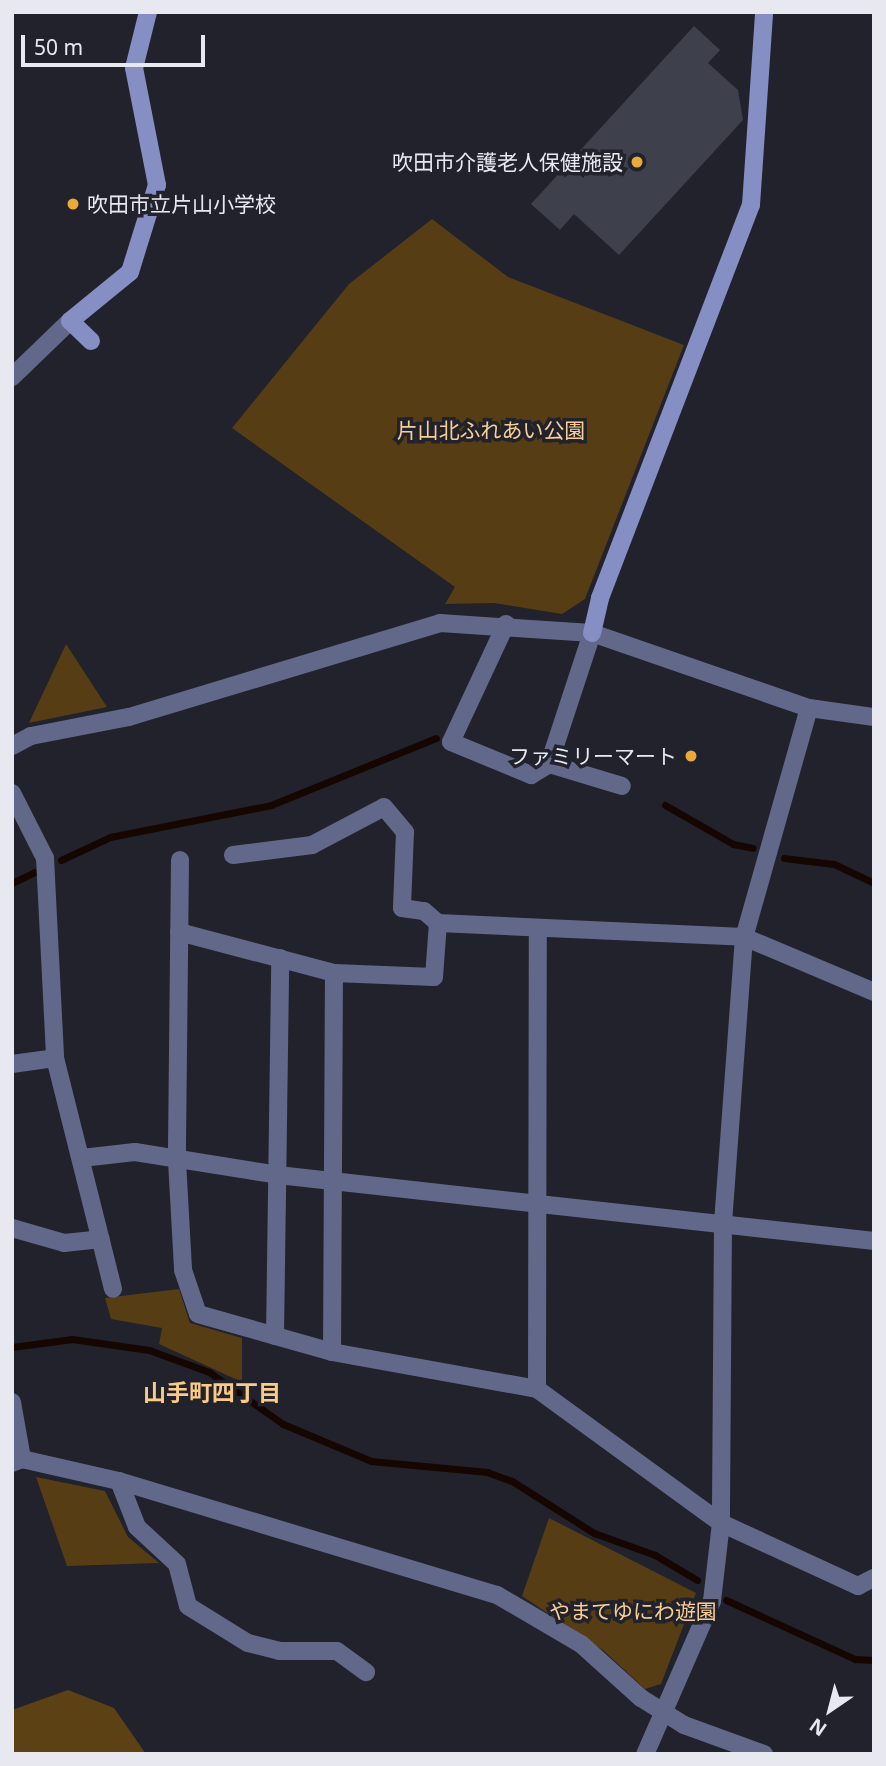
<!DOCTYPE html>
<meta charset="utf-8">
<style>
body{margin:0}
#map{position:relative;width:886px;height:1766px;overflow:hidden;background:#21222c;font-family:"Noto Sans","Noto Sans JP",sans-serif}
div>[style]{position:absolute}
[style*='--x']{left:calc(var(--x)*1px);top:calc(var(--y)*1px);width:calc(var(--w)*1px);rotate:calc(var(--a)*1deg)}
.green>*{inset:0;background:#563d14}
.forest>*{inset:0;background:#5c4114}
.stream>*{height:7px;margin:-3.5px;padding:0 3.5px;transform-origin:3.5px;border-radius:3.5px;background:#150700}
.building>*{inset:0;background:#3e404b}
.street>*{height:18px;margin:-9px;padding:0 9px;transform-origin:9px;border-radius:9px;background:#626889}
.secondary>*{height:18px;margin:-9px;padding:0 9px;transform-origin:9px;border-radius:9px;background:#868fc4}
.dots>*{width:19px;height:19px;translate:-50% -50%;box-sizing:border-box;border:4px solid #21222c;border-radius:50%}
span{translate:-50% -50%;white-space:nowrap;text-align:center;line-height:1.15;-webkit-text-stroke:7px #21222c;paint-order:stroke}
.poi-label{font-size:21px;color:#e8e9f0}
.right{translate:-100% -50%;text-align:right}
.left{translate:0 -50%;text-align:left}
.park-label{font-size:21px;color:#f7ce93}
.neighbourhood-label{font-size:23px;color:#f9cb87;font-weight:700}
.frame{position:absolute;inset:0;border:14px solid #e8e9f0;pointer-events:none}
.north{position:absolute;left:795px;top:1675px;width:70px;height:70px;-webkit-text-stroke:5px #21222c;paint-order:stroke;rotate:215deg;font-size:19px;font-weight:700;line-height:28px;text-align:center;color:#e8e9f0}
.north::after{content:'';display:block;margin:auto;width:24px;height:32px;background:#e8e9f0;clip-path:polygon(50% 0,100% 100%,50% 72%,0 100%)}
.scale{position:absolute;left:21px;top:35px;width:184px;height:32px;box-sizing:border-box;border:4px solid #e8e9f0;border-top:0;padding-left:9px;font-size:21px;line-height:24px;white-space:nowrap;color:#e8e9f0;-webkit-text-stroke:5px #21222c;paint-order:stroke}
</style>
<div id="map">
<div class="green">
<i style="clip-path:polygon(432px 219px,508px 277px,684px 345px,585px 599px,562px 614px,494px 603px,445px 604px,455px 587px,232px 428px,349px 284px)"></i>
<i style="clip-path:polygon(66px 644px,107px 707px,29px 723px)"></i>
<i style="clip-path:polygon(179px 1289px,190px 1323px,242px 1338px,242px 1382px,159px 1344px,162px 1328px,111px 1319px,105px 1298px)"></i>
<i style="clip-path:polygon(36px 1477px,105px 1491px,128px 1537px,159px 1563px,67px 1566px)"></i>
<i style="clip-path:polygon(549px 1518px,696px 1593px,661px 1684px,645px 1689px,604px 1651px,522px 1596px)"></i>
</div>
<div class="forest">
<i style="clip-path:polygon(68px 1690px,114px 1708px,146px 1754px,12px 1754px,12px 1710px)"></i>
</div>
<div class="stream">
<i style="--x:665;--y:805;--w:78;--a:29.8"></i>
<i style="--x:733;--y:844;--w:20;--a:11"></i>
<i style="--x:784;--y:858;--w:50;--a:6.8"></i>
<i style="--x:834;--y:864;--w:44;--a:25.4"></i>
<i style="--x:61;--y:860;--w:54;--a:-25.1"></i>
<i style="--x:110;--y:837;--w:164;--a:-11.2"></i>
<i style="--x:271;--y:805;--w:178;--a:-22.1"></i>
<i style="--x:12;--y:883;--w:25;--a:-26"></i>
<i style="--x:12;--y:1347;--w:61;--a:-7.6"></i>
<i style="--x:72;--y:1339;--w:78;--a:8.1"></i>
<i style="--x:149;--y:1350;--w:64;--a:20.1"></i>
<i style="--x:209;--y:1372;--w:90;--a:35.1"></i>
<i style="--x:283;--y:1424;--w:95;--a:22.8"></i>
<i style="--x:371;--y:1461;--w:117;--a:5.4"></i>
<i style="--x:487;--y:1472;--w:27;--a:20"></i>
<i style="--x:512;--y:1481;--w:97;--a:32.4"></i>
<i style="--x:594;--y:1533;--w:65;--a:19.8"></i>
<i style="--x:655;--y:1555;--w:49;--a:30.8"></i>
<i style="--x:726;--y:1600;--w:142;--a:24.6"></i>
<i style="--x:855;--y:1659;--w:19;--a:3"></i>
</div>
<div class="building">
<i style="clip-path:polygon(694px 26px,720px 50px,708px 63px,738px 90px,743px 120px,619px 255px,574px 214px,560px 230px,531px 204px)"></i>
</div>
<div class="street">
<i style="--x:12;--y:377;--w:81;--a:-44"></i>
<i style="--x:506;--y:624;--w:130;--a:115"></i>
<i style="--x:451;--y:742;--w:87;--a:22.4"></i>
<i style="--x:531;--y:775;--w:21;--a:-31"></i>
<i style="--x:549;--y:764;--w:138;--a:-71.8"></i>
<i style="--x:809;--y:708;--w:66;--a:7.9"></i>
<i style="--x:12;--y:746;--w:21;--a:-28"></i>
<i style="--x:31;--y:736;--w:100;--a:-11"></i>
<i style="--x:129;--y:717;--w:325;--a:-16.8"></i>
<i style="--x:440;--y:623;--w:152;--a:3.8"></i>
<i style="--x:592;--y:633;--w:230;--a:19.1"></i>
<i style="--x:809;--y:708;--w:238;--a:105.8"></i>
<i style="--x:744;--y:937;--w:285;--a:94.2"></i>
<i style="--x:723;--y:1221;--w:302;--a:90.4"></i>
<i style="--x:721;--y:1523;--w:79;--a:96.6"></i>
<i style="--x:712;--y:1601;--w:167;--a:113.6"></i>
<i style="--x:549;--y:764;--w:76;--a:16.8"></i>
<i style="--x:12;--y:793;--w:73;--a:63.1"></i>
<i style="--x:45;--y:858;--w:200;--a:87.1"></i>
<i style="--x:55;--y:1058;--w:238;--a:75.9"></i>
<i style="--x:233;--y:855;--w:80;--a:-7.2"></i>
<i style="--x:312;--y:845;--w:81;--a:-27.8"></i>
<i style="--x:384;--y:807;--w:33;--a:50"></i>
<i style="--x:405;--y:832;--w:76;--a:92.3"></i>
<i style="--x:402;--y:908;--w:22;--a:8"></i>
<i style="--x:424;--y:911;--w:18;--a:41"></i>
<i style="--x:180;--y:860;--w:301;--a:90.6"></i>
<i style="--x:177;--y:1161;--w:109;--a:86.8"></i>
<i style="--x:183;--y:1270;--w:46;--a:71.2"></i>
<i style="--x:198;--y:1314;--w:139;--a:15.8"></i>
<i style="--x:332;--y:1352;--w:208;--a:10.2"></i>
<i style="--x:537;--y:1389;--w:228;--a:36.1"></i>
<i style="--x:721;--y:1523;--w:151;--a:24.7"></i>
<i style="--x:858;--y:1586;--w:18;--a:-27"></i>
<i style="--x:179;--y:932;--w:160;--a:14.8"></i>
<i style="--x:334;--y:973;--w:100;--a:2.3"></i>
<i style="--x:434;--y:977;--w:54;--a:-85.8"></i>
<i style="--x:438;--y:923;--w:306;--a:2.6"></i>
<i style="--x:744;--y:937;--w:141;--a:22.9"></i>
<i style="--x:12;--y:1064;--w:43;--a:-7.9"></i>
<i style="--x:82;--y:1158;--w:53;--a:-6.5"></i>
<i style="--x:135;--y:1152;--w:145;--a:9.1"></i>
<i style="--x:278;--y:1175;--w:600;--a:6.32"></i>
<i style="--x:12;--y:1228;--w:54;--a:16.1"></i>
<i style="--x:64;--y:1243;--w:37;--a:-6"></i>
<i style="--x:275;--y:1336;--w:378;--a:-89.2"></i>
<i style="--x:332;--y:1352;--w:379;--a:-89.7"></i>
<i style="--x:537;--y:1389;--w:459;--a:-89.9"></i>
<i style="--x:12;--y:1402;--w:58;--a:80"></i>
<i style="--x:12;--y:1463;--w:11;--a:-22"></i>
<i style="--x:22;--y:1459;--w:99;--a:12.8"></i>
<i style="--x:119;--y:1481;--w:395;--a:16.8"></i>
<i style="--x:497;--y:1595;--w:97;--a:30.3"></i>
<i style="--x:581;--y:1644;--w:81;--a:42"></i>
<i style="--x:641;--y:1698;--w:51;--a:32.1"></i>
<i style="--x:684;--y:1725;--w:85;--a:19.9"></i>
<i style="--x:119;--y:1481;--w:49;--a:68.6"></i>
<i style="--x:137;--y:1527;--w:54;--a:42.8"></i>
<i style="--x:177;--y:1564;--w:43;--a:75.3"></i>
<i style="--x:188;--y:1606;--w:70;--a:31.7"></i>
<i style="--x:248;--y:1643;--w:32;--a:14"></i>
<i style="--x:279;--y:1651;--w:58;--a:0"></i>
<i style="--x:337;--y:1651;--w:36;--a:36"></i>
</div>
<div class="secondary">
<i style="--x:91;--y:341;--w:29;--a:-136"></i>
<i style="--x:70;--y:321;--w:77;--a:-39.2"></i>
<i style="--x:130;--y:272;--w:91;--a:-72.8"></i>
<i style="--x:157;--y:185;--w:119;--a:-101.1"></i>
<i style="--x:134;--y:68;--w:58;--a:-76"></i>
<i style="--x:592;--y:633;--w:36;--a:-77"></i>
<i style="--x:600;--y:598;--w:421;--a:-69"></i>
<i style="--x:751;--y:205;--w:193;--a:-86.1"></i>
</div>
<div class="dots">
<i style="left:637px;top:162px;background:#eba93a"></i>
<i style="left:73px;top:204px;background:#eba93a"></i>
<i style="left:691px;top:756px;background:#eba93a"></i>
</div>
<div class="poi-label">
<span class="right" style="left:623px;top:162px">吹田市介護老人保健施設</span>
<span class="left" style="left:87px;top:204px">吹田市立片山小学校</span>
<span class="right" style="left:677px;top:756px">ファミリーマート</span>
</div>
<div class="park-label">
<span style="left:491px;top:430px">片山北ふれあい公園</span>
<span style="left:633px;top:1611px">やまてゆにわ遊園</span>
</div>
<div class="neighbourhood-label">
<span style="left:212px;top:1392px">山手町四丁目</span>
</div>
<div class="frame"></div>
<div class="north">N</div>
<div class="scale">50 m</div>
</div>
